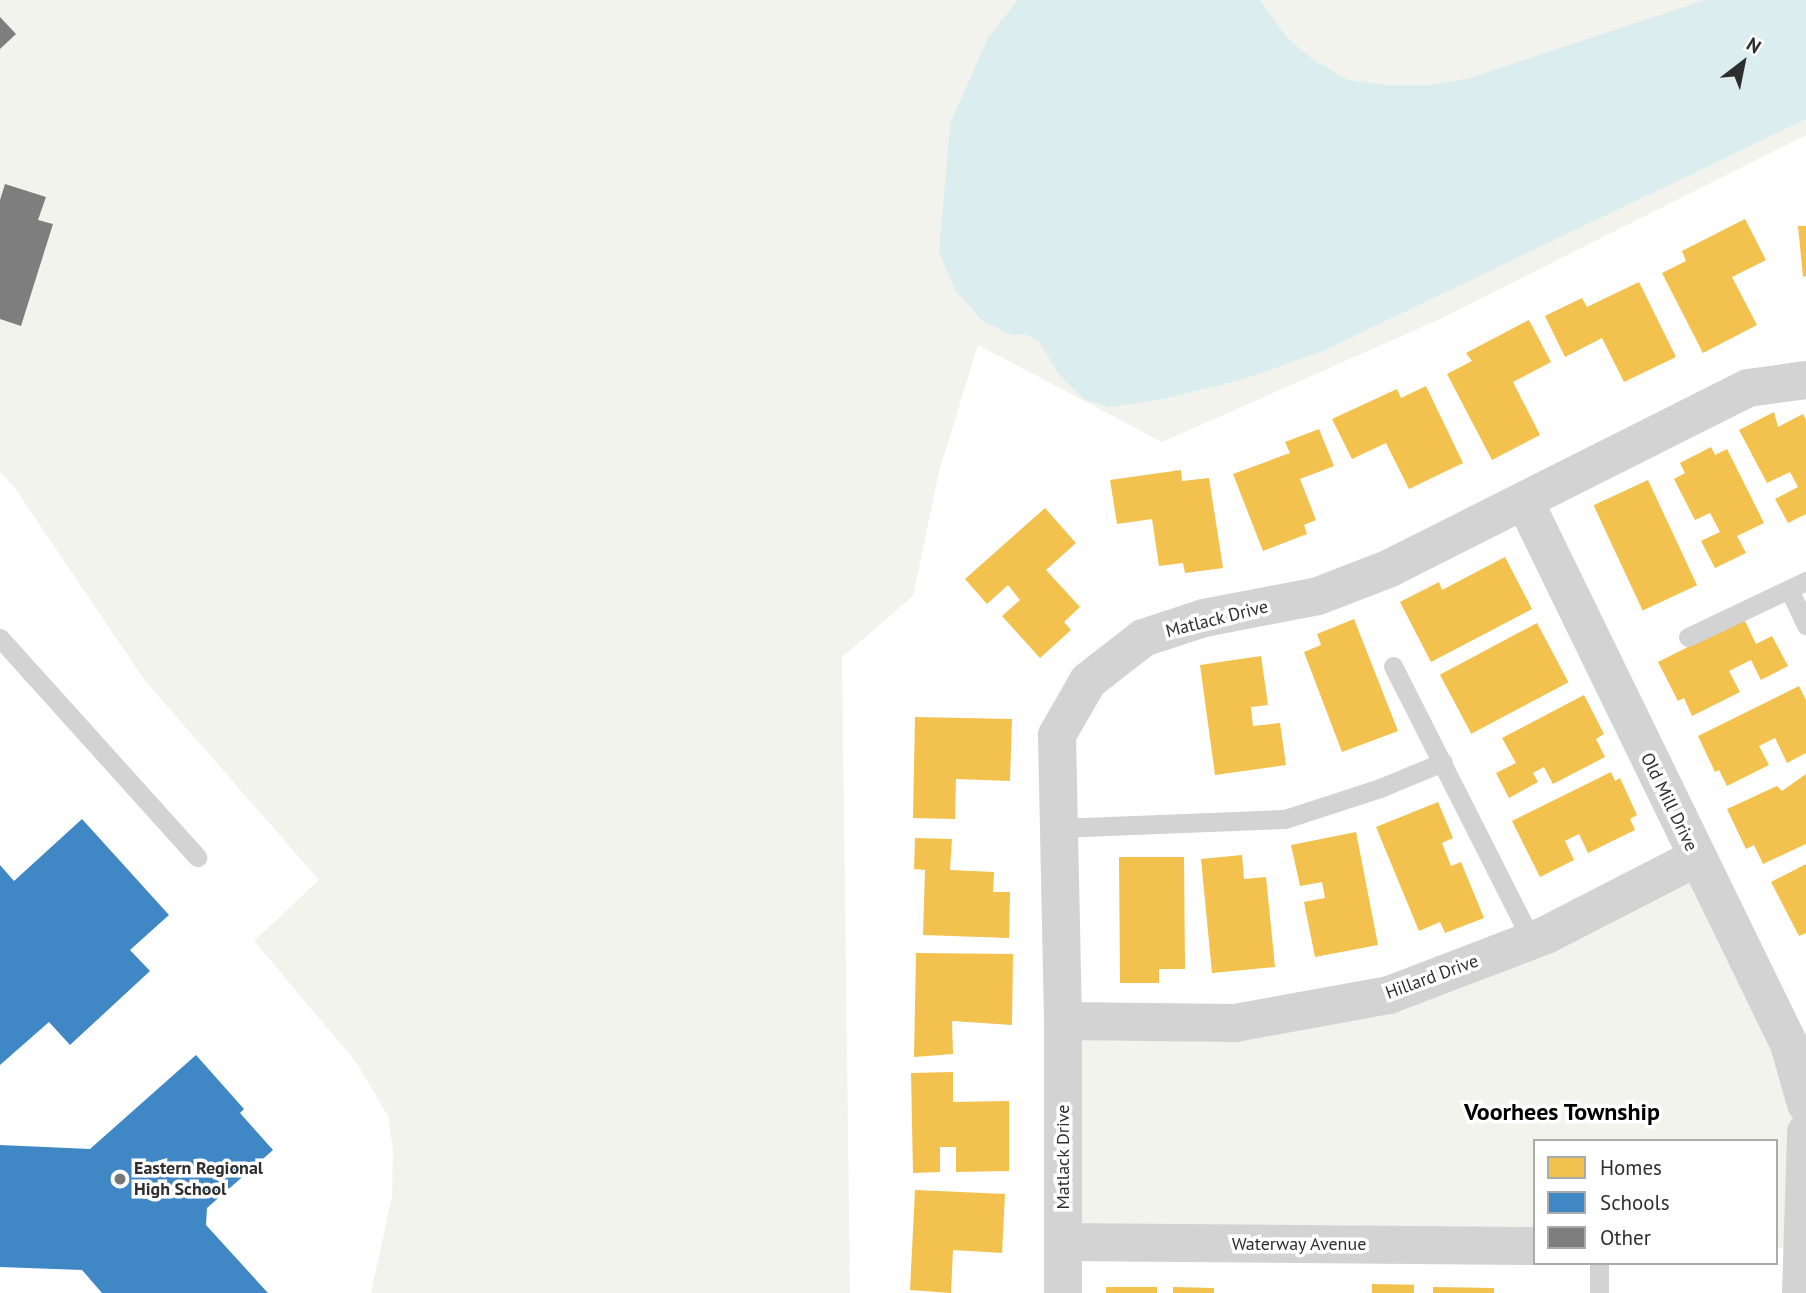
<!DOCTYPE html>
<style>
body{margin:0}
#map{position:relative;width:1806px;height:1293px;overflow:hidden;background:#fff;font-family:"PT Sans",sans-serif}
div>[style]{position:absolute}
[style*='--x']{left:calc(var(--x)*1px);top:calc(var(--y)*1px);width:calc(var(--w)*1px);rotate:calc(var(--a)*1deg)}
.green>*{inset:0;background:#f2f3ec}
.water>*{inset:0;background:#dbedef}
.homes>*{inset:0;background:#f2c14e;transform-origin:0 0}
.schools>*{inset:0;background:#3f88c5}
.building>*{inset:0;background:#7e7e7e}
.lane>*{height:19px;margin:-9.5px;padding:0 9.5px;transform-origin:9.5px;border-radius:9.5px;background:#d3d3d3}
.street>*{height:38px;margin:-19px;padding:0 19px;transform-origin:19px;border-radius:19px;background:#d3d3d3}
.dots>*{width:19px;height:19px;translate:-50% -50%;box-sizing:border-box;border:4px solid #fff;border-radius:50%}
span{translate:-50% -50%;white-space:nowrap;text-align:center;line-height:1.15;-webkit-text-stroke:7px #fff;paint-order:stroke}
.street-label{font-size:18px;color:#2e2e2e}
.poi-label{font-size:18px;color:#2e2e2e;font-weight:700}
.left{translate:0 -50%;text-align:left}
.district-label{font-size:24px;color:#000;font-weight:700}
.legend{position:absolute;left:1533px;top:1139px;width:245px;height:126px;box-sizing:border-box;background:#fff;border:2px solid #ababab;margin:0;padding:9px 12px;list-style:none;font-size:21px;color:#2e2e2e}
.legend li{display:flex;align-items:center;gap:14px;height:35px}
.legend b{width:35px;border:2px solid #ababab}
.north{position:absolute;left:1708px;top:28px;width:70px;height:70px;-webkit-text-stroke:5px #fff;paint-order:stroke;rotate:32deg;font-size:19px;font-weight:700;line-height:28px;text-align:center;color:#2e2e2e}
.north::after{content:'';display:block;margin:auto;width:24px;height:32px;background:#2e2e2e;clip-path:polygon(50% 0,100% 100%,50% 72%,0 100%)}
</style>
<div id="map">
<div class="green">
<i style="clip-path:polygon(0 0,1806px 0,1806px 135px,1438px 320px,1162px 442px,978px 345px,939px 472px,913px 596px,842px 657px,850px 1293px,371px 1293px,392px 1196px,393px 1150px,388px 1116px,356px 1062px,254px 941px,319px 880px,145px 681px,15px 488px,0 472px)"></i>
<i style="clip-path:polygon(1696px 858px,1806px 1104px,1800px 1249px,1776px 1248px,1776px 1141px,1535px 1141px,1535px 1246px,1063px 1242px,1063px 1021px,1389px 995px)"></i>
</div>
<div class="water">
<i style="clip-path:polygon(1018px 0,1260px 0,1288px 39px,1315px 61px,1348px 80px,1385px 85px,1431px 85px,1466px 79px,1706px 0,1806px 0,1806px 119px,1323px 351px,1244px 379px,1159px 400px,1109px 407px,1084px 399px,1061px 377px,1039px 342px,1025px 334px,1011px 335px,983px 321px,957px 293px,939px 253px,950px 124px,988px 38px)"></i>
</div>
<div class="homes">
<i style="clip-path:polygon(1745px 219px,1766px 260px,1732px 277px,1757px 325px,1703px 353px,1662px 273px,1686px 261px,1682px 251px)"></i>
<i style="clip-path:polygon(1798px 226px,1806px 226px,1806px 276px,1803px 277px)"></i>
<i style="clip-path:polygon(1639px 282px,1676px 357px,1624px 382px,1602px 338px,1565px 357px,1545px 316px,1582px 298px,1587px 307px)"></i>
<i style="clip-path:polygon(1529px 320px,1551px 362px,1513px 382px,1540px 435px,1492px 460px,1447px 374px,1472px 361px,1466px 353px)"></i>
<i style="clip-path:polygon(1426px 386px,1463px 463px,1409px 489px,1386px 443px,1352px 459px,1332px 419px,1397px 389px,1401px 398px)"></i>
<i style="clip-path:polygon(1774px 412px,1778px 427px,1803px 414px,1806px 420px,1806px 514px,1788px 523px,1775px 499px,1798px 487px,1790px 472px,1767px 483px,1739px 430px)"></i>
<i style="clip-path:polygon(1319px 429px,1334px 466px,1300px 479px,1316px 520px,1304px 525px,1307px 534px,1263px 551px,1233px 474px,1290px 453px,1285px 442px)"></i>
<i style="clip-path:polygon(1711px 447px,1715px 455px,1727px 449px,1764px 523px,1737px 536px,1746px 553px,1715px 568px,1701px 541px,1720px 532px,1710px 513px,1695px 520px,1674px 479px,1685px 473px,1680px 463px)"></i>
<i style="clip-path:polygon(1181px 470px,1182px 481px,1209px 478px,1223px 568px,1185px 573px,1183px 563px,1159px 566px,1152px 519px,1117px 524px,1110px 480px)"></i>
<i style="left:1648px;top:480px;width:116px;height:60px;rotate:65deg"></i>
<i style="clip-path:polygon(1045px 508px,1076px 543px,1046px 570px,1080px 607px,1064px 622px,1071px 630px,1040px 658px,1002px 616px,1020px 600px,1008px 585px,987px 604px,965px 579px)"></i>
<i style="clip-path:polygon(1505px 557px,1532px 609px,1431px 662px,1400px 602px,1439px 582px,1442px 590px)"></i>
<i style="clip-path:polygon(1354px 619px,1398px 731px,1342px 752px,1304px 652px,1321px 645px,1317px 634px)"></i>
<i style="clip-path:polygon(1744px 619px,1756px 644px,1772px 636px,1788px 666px,1761px 680px,1751px 660px,1729px 671px,1740px 692px,1692px 716px,1684px 698px,1678px 701px,1658px 662px)"></i>
<i style="left:1537px;top:623px;width:67px;height:110px;rotate:62deg"></i>
<i style="clip-path:polygon(1261px 656px,1268px 705px,1251px 707px,1253px 726px,1280px 723px,1286px 765px,1215px 775px,1200px 665px)"></i>
<i style="clip-path:polygon(1799px 686px,1806px 700px,1806px 753px,1787px 763px,1775px 738px,1759px 746px,1769px 765px,1727px 786px,1719px 770px,1715px 772px,1698px 736px)"></i>
<i style="clip-path:polygon(1584px 695px,1604px 734px,1596px 739px,1605px 757px,1553px 784px,1544px 767px,1533px 773px,1538px 782px,1509px 798px,1496px 773px,1516px 763px,1502px 738px)"></i>
<i style="clip-path:polygon(915px 717px,1012px 719px,1010px 781px,956px 779px,955px 819px,913px 818px)"></i>
<i style="clip-path:polygon(1611px 772px,1615px 781px,1620px 778px,1637px 815px,1630px 819px,1635px 830px,1588px 853px,1579px 834px,1565px 841px,1574px 860px,1540px 877px,1512px 821px)"></i>
<i style="clip-path:polygon(1806px 774px,1806px 844px,1763px 864px,1754px 845px,1746px 849px,1727px 809px,1777px 786px,1782px 791px)"></i>
<i style="clip-path:polygon(1438px 802px,1453px 838px,1442px 843px,1451px 866px,1461px 862px,1484px 918px,1445px 933px,1440px 922px,1419px 931px,1376px 827px)"></i>
<i style="clip-path:polygon(1356px 832px,1378px 945px,1315px 957px,1304px 902px,1325px 898px,1322px 882px,1300px 886px,1291px 845px)"></i>
<i style="clip-path:polygon(915px 838px,952px 839px,950px 870px,994px 872px,993px 892px,1010px 892px,1009px 938px,923px 935px,925px 870px,914px 869px)"></i>
<i style="clip-path:polygon(1242px 855px,1244px 879px,1266px 877px,1275px 967px,1212px 973px,1201px 859px)"></i>
<i style="clip-path:polygon(1119px 857px,1184px 857px,1185px 969px,1159px 969px,1159px 983px,1120px 983px)"></i>
<i style="clip-path:polygon(1806px 864px,1806px 933px,1799px 936px,1771px 882px)"></i>
<i style="clip-path:polygon(916px 953px,1013px 954px,1012px 1025px,952px 1021px,953px 1054px,914px 1057px)"></i>
<i style="clip-path:polygon(953px 1072px,953px 1102px,1009px 1101px,1009px 1171px,956px 1172px,956px 1147px,940px 1147px,940px 1172px,913px 1173px,911px 1073px)"></i>
<i style="clip-path:polygon(915px 1190px,1005px 1194px,1002px 1253px,953px 1250px,951px 1293px,910px 1290px)"></i>
<i style="left:1372px;top:1284px;width:42px;height:9px;rotate:1deg"></i>
<i style="left:1106px;top:1287px;width:51px;height:6px"></i>
<i style="clip-path:polygon(1173px 1287px,1214px 1288px,1214px 1293px,1173px 1293px)"></i>
<i style="clip-path:polygon(1433px 1287px,1494px 1288px,1494px 1293px,1433px 1293px)"></i>
</div>
<div class="schools">
<i style="clip-path:polygon(82px 819px,169px 915px,130px 950px,150px 971px,70px 1045px,49px 1022px,0 1065px,0 865px,14px 881px)"></i>
<i style="clip-path:polygon(196px 1055px,244px 1109px,240px 1113px,273px 1150px,207px 1208px,206px 1225px,268px 1293px,102px 1293px,82px 1270px,0 1267px,0 1145px,90px 1149px)"></i>
</div>
<div class="building">
<i style="clip-path:polygon(0 17px,16px 34px,0 49px)"></i>
<i style="clip-path:polygon(5px 184px,46px 197px,38px 220px,53px 224px,21px 326px,0 319px,0 200px)"></i>
</div>
<div class="lane">
<i style="--x:1789;--y:589;--w:40;--a:65"></i>
<i style="--x:1688;--y:637;--w:131;--a:-25.4"></i>
<i style="--x:0;--y:638;--w:295;--a:48"></i>
<i style="--x:1393;--y:666;--w:308;--a:63.2"></i>
<i style="--x:1059;--y:828;--w:226;--a:-2.3"></i>
<i style="--x:1285;--y:819;--w:100;--a:-18.1"></i>
<i style="--x:1380;--y:788;--w:68;--a:-22.4"></i>
<i style="--x:1599;--y:1293;--w:30;--a:-90"></i>
</div>
<div class="street">
<i style="--x:1525;--y:502;--w:603;--a:64.03"></i>
<i style="--x:1789;--y:1044;--w:62;--a:74.2"></i>
<i style="--x:1063;--y:1021;--w:172;--a:0.7"></i>
<i style="--x:1235;--y:1023;--w:157;--a:-10.3"></i>
<i style="--x:1389;--y:995;--w:168;--a:-20.9"></i>
<i style="--x:1546;--y:935;--w:169;--a:-27.2"></i>
<i style="--x:1063;--y:1242;--w:472;--a:0.5"></i>
<i style="--x:1063;--y:1293;--w:272;--a:-90"></i>
<i style="--x:1063;--y:1021;--w:286;--a:-91.2"></i>
<i style="--x:1057;--y:735;--w:62;--a:-60.1"></i>
<i style="--x:1088;--y:681;--w:70;--a:-38"></i>
<i style="--x:1143;--y:638;--w:64;--a:-18.2"></i>
<i style="--x:1204;--y:618;--w:116;--a:-10.9"></i>
<i style="--x:1318;--y:596;--w:75;--a:-21.1"></i>
<i style="--x:1388;--y:569;--w:403;--a:-26.7"></i>
<i style="--x:1748;--y:388;--w:59;--a:-7.9"></i>
<i style="--x:1801;--y:1293;--w:161;--a:-88.2"></i>
</div>
<div class="dots">
<i style="left:120px;top:1179px;background:#777"></i>
</div>
<div class="street-label">
<span style="left:1217px;top:619px;rotate:-14deg">Matlack Drive</span>
<span style="left:1669px;top:802px;rotate:64deg">Old Mill Drive</span>
<span style="left:1432px;top:977px;rotate:-20deg">Hillard Drive</span>
<span style="left:1063px;top:1157px;rotate:-90deg">Matlack Drive</span>
<span style="left:1299px;top:1244px">Waterway Avenue</span>
</div>
<div class="poi-label">
<span class="left" style="left:134px;top:1179px">Eastern Regional<br>High School</span>
</div>
<div class="district-label">
<span style="left:1562px;top:1112px">Voorhees Township</span>
</div>
<ul class="legend">
<li><b style="height:19px;background:#f2c14e"></b>Homes</li>
<li><b style="height:19px;background:#3f88c5"></b>Schools</li>
<li><b style="height:19px;background:#7e7e7e"></b>Other</li>
</ul>
<div class="north">N</div>
</div>
